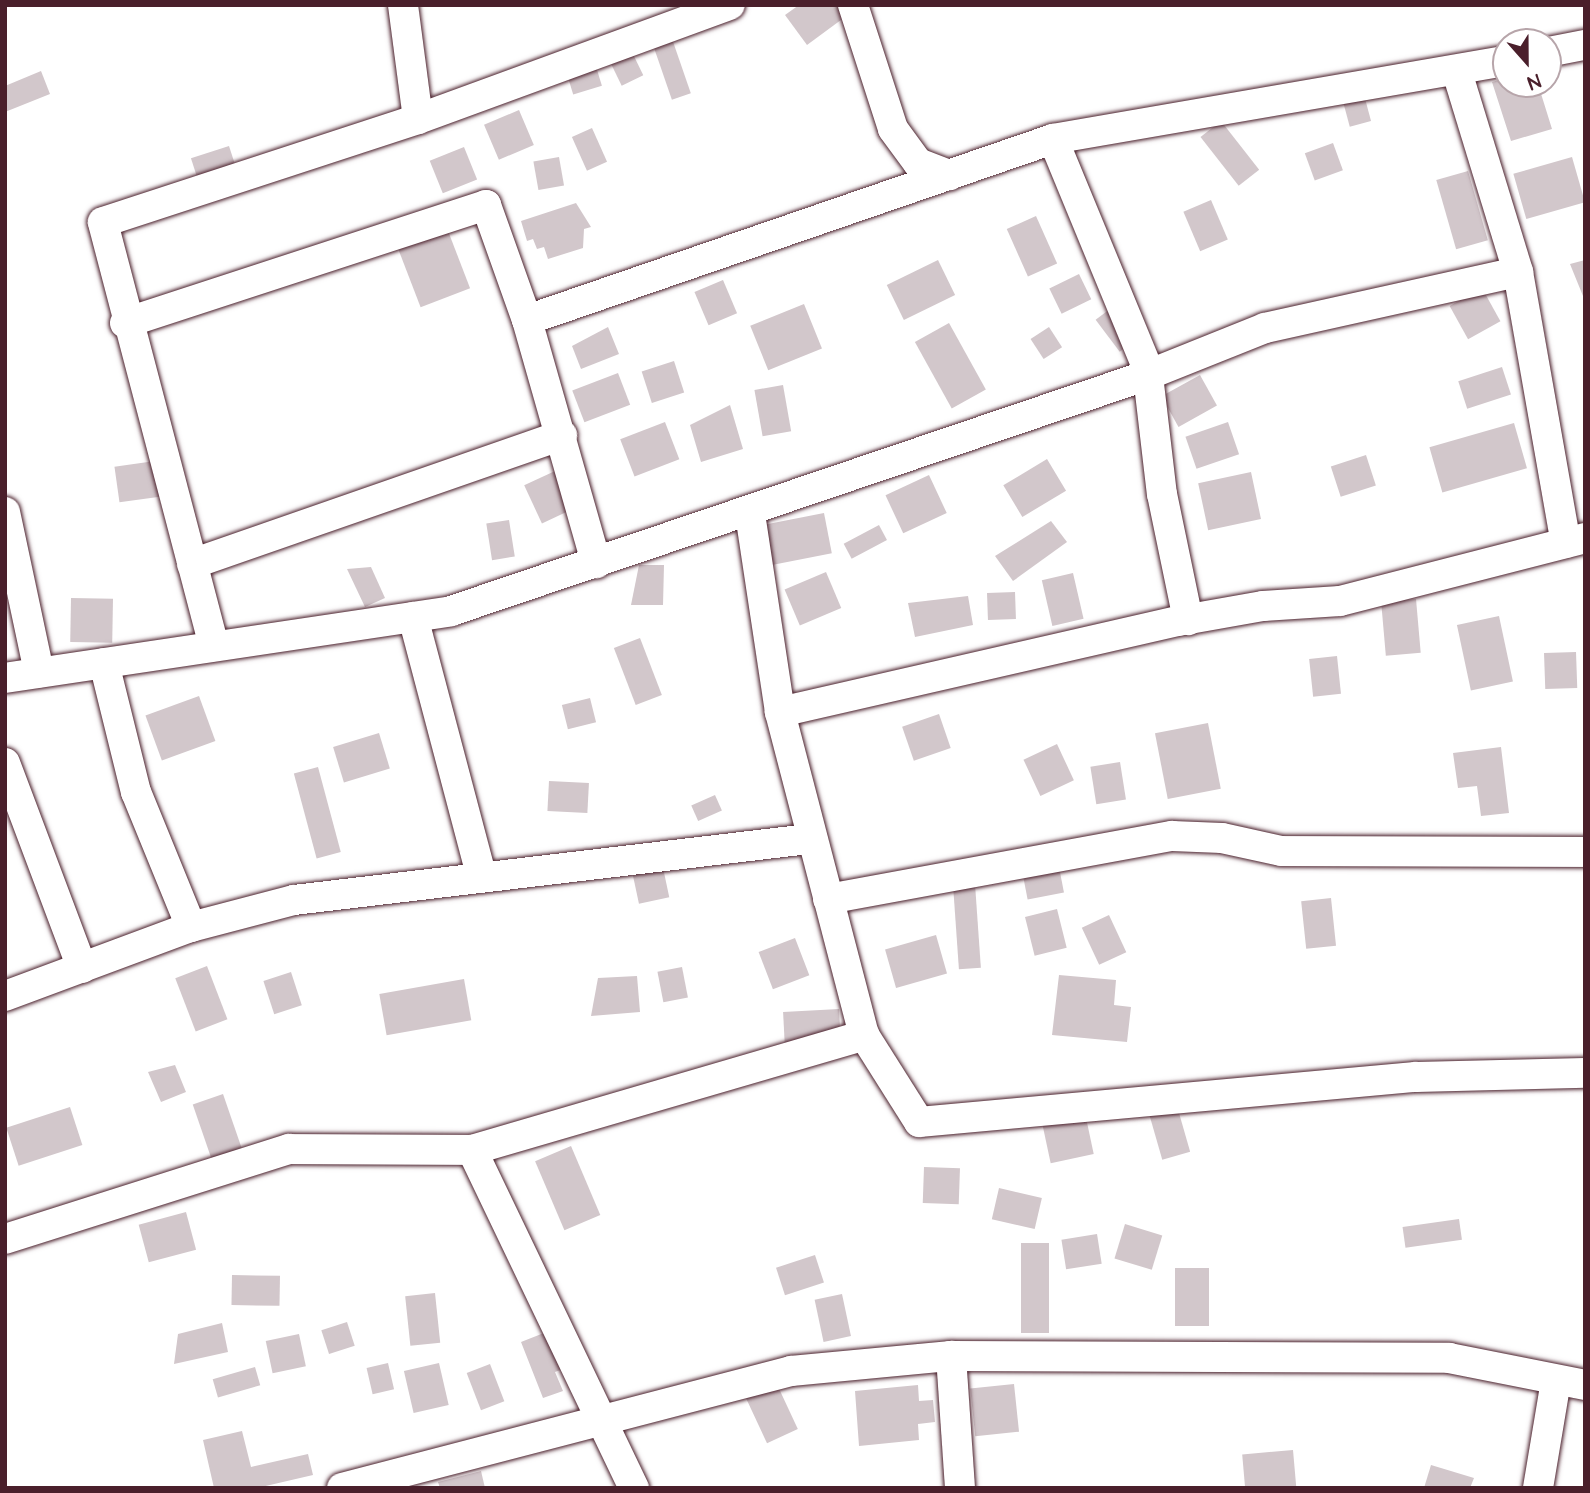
<!DOCTYPE html>
<style>
body{margin:0}
#map{position:relative;width:1590px;height:1493px;overflow:hidden;background:#fff;font-family:"Architects Daughter",sans-serif}
div>[style]{position:absolute}
[style*='--x']{left:calc(var(--x)*1px);top:calc(var(--y)*1px);width:calc(var(--w)*1px);rotate:calc(var(--a)*1deg)}
.building>*{inset:0;background:#d2c7cb;transform-origin:0 0}
.roads{filter:drop-shadow(0 0 2px #4a1f2b) drop-shadow(0 0 2px #4a1f2b)}
.minor>*{height:30px;margin:-15px;padding:0 15px;transform-origin:15px;border-radius:15px;background:#fff}
span{translate:-50% -50%;white-space:nowrap;text-align:center;line-height:1.15;-webkit-text-stroke:7px #fff;paint-order:stroke}
.frame{position:absolute;inset:0;border:7px solid #4a1f2b;pointer-events:none}
.north{position:absolute;left:1492px;top:28px;width:70px;height:70px;box-sizing:border-box;background:#fff;border:2px solid #b7a5aa;border-radius:50%;rotate:159deg;font-size:19px;font-weight:700;line-height:28px;text-align:center;color:#4a1f2b}
.north::after{content:'';display:block;margin:auto;width:24px;height:32px;background:#4a1f2b;clip-path:polygon(50% 0,100% 100%,50% 72%,0 100%)}
</style>
<div id="map">
<div class="building">
<i style="clip-path:polygon(799px 5px,836px 5px,845px 17px,807px 45px,785px 15px)"></i>
<i style="left:669px;top:30px;width:67px;height:20px;rotate:71deg"></i>
<i style="left:631px;top:50px;width:28px;height:24px;rotate:64deg"></i>
<i style="left:594px;top:60px;width:27px;height:30px;rotate:73deg"></i>
<i style="clip-path:polygon(41px 71px,50px 94px,5px 112px,5px 86px)"></i>
<i style="clip-path:polygon(1506px 78px,1506px 84px,1538px 84px,1552px 129px,1511px 141px,1492px 82px)"></i>
<i style="left:1363px;top:91px;width:31px;height:22px;rotate:75deg"></i>
<i style="left:519px;top:110px;width:38px;height:38px;rotate:67deg"></i>
<i style="left:1221px;top:121px;width:62px;height:26px;rotate:52deg"></i>
<i style="left:592px;top:128px;width:37px;height:22px;rotate:66deg"></i>
<i style="left:1333px;top:143px;width:29px;height:30px;rotate:70deg"></i>
<i style="left:229px;top:146px;width:19px;height:40px;rotate:72deg"></i>
<i style="left:464px;top:147px;width:35px;height:37px;rotate:68deg"></i>
<i style="left:559px;top:157px;width:29px;height:26px;rotate:80deg"></i>
<i style="left:1572px;top:157px;width:47px;height:61px;rotate:74deg"></i>
<i style="left:1468px;top:171px;width:72px;height:33px;rotate:74deg"></i>
<i style="left:1211px;top:200px;width:43px;height:30px;rotate:67deg"></i>
<i style="clip-path:polygon(576px 203px,591px 227px,584px 229px,583px 248px,548px 259px,544px 247px,537px 249px,533px 239px,527px 241px,521px 221px)"></i>
<i style="left:1036px;top:216px;width:52px;height:32px;rotate:66deg"></i>
<i style="left:445px;top:223px;width:70px;height:53px;rotate:69deg"></i>
<i style="left:938px;top:260px;width:39px;height:57px;rotate:64deg"></i>
<i style="clip-path:polygon(1585px 260px,1585px 301px,1570px 264px)"></i>
<i style="left:1079px;top:274px;width:28px;height:33px;rotate:64deg"></i>
<i style="left:723px;top:280px;width:36px;height:31px;rotate:67deg"></i>
<i style="left:1482px;top:288px;width:38px;height:37px;rotate:61deg"></i>
<i style="left:804px;top:304px;width:48px;height:58px;rotate:68deg"></i>
<i style="left:1110px;top:309px;width:40px;height:18px;rotate:53deg"></i>
<i style="left:949px;top:323px;width:76px;height:39px;rotate:61deg"></i>
<i style="clip-path:polygon(608px 327px,619px 354px,581px 369px,572px 346px)"></i>
<i style="left:1049px;top:327px;width:24px;height:22px;rotate:57deg"></i>
<i style="left:674px;top:361px;width:33px;height:34px;rotate:72deg"></i>
<i style="left:1502px;top:367px;width:29px;height:46px;rotate:72deg"></i>
<i style="left:618px;top:373px;width:34px;height:49px;rotate:69deg"></i>
<i style="left:1200px;top:375px;width:35px;height:44px;rotate:61deg"></i>
<i style="left:783px;top:385px;width:47px;height:29px;rotate:80deg"></i>
<i style="clip-path:polygon(730px 405px,743px 449px,701px 462px,690px 425px)"></i>
<i style="left:665px;top:422px;width:40px;height:48px;rotate:69deg"></i>
<i style="left:1228px;top:422px;width:34px;height:45px;rotate:71deg"></i>
<i style="left:1514px;top:423px;width:47px;height:88px;rotate:74deg"></i>
<i style="left:1366px;top:455px;width:32px;height:37px;rotate:72deg"></i>
<i style="left:1047px;top:459px;width:37px;height:51px;rotate:59deg"></i>
<i style="left:162px;top:460px;width:36px;height:48px;rotate:82deg"></i>
<i style="left:555px;top:471px;width:42px;height:34px;rotate:65deg"></i>
<i style="left:1251px;top:472px;width:48px;height:54px;rotate:78deg"></i>
<i style="left:929px;top:475px;width:42px;height:48px;rotate:65deg"></i>
<i style="left:824px;top:513px;width:41px;height:61px;rotate:79deg"></i>
<i style="left:509px;top:520px;width:37px;height:23px;rotate:81deg"></i>
<i style="clip-path:polygon(1051px 521px,1067px 542px,1013px 581px,995px 556px)"></i>
<i style="left:879px;top:525px;width:17px;height:40px;rotate:62deg"></i>
<i style="clip-path:polygon(639px 565px,664px 565px,663px 605px,631px 605px)"></i>
<i style="clip-path:polygon(371px 567px,385px 598px,365px 607px,347px 569px)"></i>
<i style="left:826px;top:572px;width:39px;height:45px;rotate:67deg"></i>
<i style="left:1073px;top:573px;width:47px;height:32px;rotate:77deg"></i>
<i style="left:1015px;top:592px;width:27px;height:28px;rotate:88deg"></i>
<i style="clip-path:polygon(968px 596px,973px 625px,915px 637px,908px 603px)"></i>
<i style="left:71px;top:598px;width:42px;height:44px;rotate:1deg"></i>
<i style="left:1416px;top:599px;width:54px;height:35px;rotate:85deg"></i>
<i style="left:1499px;top:616px;width:67px;height:43px;rotate:78deg"></i>
<i style="left:640px;top:638px;width:61px;height:28px;rotate:69deg"></i>
<i style="left:1576px;top:652px;width:36px;height:32px;rotate:88deg"></i>
<i style="left:1337px;top:656px;width:38px;height:28px;rotate:84deg"></i>
<i style="left:199px;top:696px;width:48px;height:57px;rotate:70deg"></i>
<i style="left:590px;top:698px;width:25px;height:29px;rotate:76deg"></i>
<i style="left:939px;top:714px;width:36px;height:39px;rotate:71deg"></i>
<i style="left:1208px;top:723px;width:67px;height:54px;rotate:79deg"></i>
<i style="left:379px;top:733px;width:37px;height:48px;rotate:73deg"></i>
<i style="left:1057px;top:744px;width:40px;height:37px;rotate:65deg"></i>
<i style="clip-path:polygon(1501px 747px,1509px 813px,1481px 816px,1477px 786px,1458px 788px,1453px 753px)"></i>
<i style="left:1120px;top:762px;width:38px;height:30px;rotate:81deg"></i>
<i style="left:318px;top:767px;width:88px;height:25px;rotate:75deg"></i>
<i style="left:549px;top:781px;width:40px;height:30px;rotate:3deg"></i>
<i style="left:715px;top:795px;width:17px;height:26px;rotate:66deg"></i>
<i style="left:662px;top:863px;width:35px;height:31px;rotate:78deg"></i>
<i style="left:1059px;top:867px;width:26px;height:37px;rotate:79deg"></i>
<i style="left:975px;top:884px;width:84px;height:22px;rotate:86deg"></i>
<i style="left:1331px;top:898px;width:48px;height:30px;rotate:84deg"></i>
<i style="left:1057px;top:909px;width:40px;height:33px;rotate:76deg"></i>
<i style="left:1109px;top:915px;width:41px;height:30px;rotate:65deg"></i>
<i style="left:936px;top:935px;width:40px;height:53px;rotate:74deg"></i>
<i style="left:795px;top:938px;width:40px;height:39px;rotate:69deg"></i>
<i style="left:207px;top:966px;width:57px;height:34px;rotate:69deg"></i>
<i style="left:682px;top:967px;width:31px;height:25px;rotate:79deg"></i>
<i style="left:291px;top:972px;width:35px;height:29px;rotate:72deg"></i>
<i style="clip-path:polygon(1059px 975px,1116px 980px,1114px 1005px,1131px 1007px,1127px 1042px,1052px 1035px)"></i>
<i style="clip-path:polygon(637px 976px,640px 1012px,591px 1016px,598px 978px)"></i>
<i style="left:464px;top:979px;width:42px;height:86px;rotate:80deg"></i>
<i style="left:839px;top:1009px;width:34px;height:56px;rotate:87deg"></i>
<i style="clip-path:polygon(175px 1065px,186px 1092px,161px 1102px,148px 1072px)"></i>
<i style="left:223px;top:1094px;width:58px;height:32px;rotate:71deg"></i>
<i style="left:1175px;top:1099px;width:55px;height:29px;rotate:74deg"></i>
<i style="left:70px;top:1107px;width:40px;height:67px;rotate:72deg"></i>
<i style="left:1085px;top:1113px;width:42px;height:44px;rotate:78deg"></i>
<i style="left:571px;top:1146px;width:75px;height:39px;rotate:67deg"></i>
<i style="left:924px;top:1167px;width:36px;height:36px;rotate:2deg"></i>
<i style="left:999px;top:1188px;width:44px;height:32px;rotate:13deg"></i>
<i style="left:186px;top:1212px;width:39px;height:49px;rotate:75deg"></i>
<i style="left:1459px;top:1219px;width:21px;height:57px;rotate:82deg"></i>
<i style="left:1125px;top:1224px;width:39px;height:36px;rotate:17deg"></i>
<i style="left:1097px;top:1234px;width:30px;height:36px;rotate:81deg"></i>
<i style="left:1021px;top:1243px;width:28px;height:90px"></i>
<i style="left:815px;top:1255px;width:29px;height:41px;rotate:72deg"></i>
<i style="left:1175px;top:1268px;width:34px;height:58px"></i>
<i style="left:232px;top:1275px;width:48px;height:30px;rotate:1deg"></i>
<i style="left:435px;top:1293px;width:50px;height:30px;rotate:84deg"></i>
<i style="left:842px;top:1294px;width:43px;height:28px;rotate:78deg"></i>
<i style="left:347px;top:1322px;width:25px;height:27px;rotate:72deg"></i>
<i style="clip-path:polygon(222px 1323px,228px 1352px,174px 1364px,178px 1334px)"></i>
<i style="clip-path:polygon(554px 1329px,568px 1367px,555px 1372px,563px 1391px,543px 1398px,521px 1342px)"></i>
<i style="left:299px;top:1334px;width:33px;height:34px;rotate:78deg"></i>
<i style="left:388px;top:1363px;width:27px;height:22px;rotate:77deg"></i>
<i style="left:439px;top:1363px;width:43px;height:36px;rotate:77deg"></i>
<i style="left:490px;top:1364px;width:40px;height:25px;rotate:69deg"></i>
<i style="left:255px;top:1367px;width:19px;height:44px;rotate:74deg"></i>
<i style="left:775px;top:1380px;width:54px;height:34px;rotate:65deg"></i>
<i style="left:1014px;top:1384px;width:48px;height:44px;rotate:84deg"></i>
<i style="clip-path:polygon(918px 1385px,919px 1401px,933px 1400px,935px 1422px,918px 1424px,919px 1440px,859px 1446px,855px 1391px)"></i>
<i style="clip-path:polygon(242px 1431px,251px 1467px,308px 1454px,313px 1475px,257px 1488px,214px 1488px,203px 1440px)"></i>
<i style="left:1293px;top:1450px;width:38px;height:51px;rotate:85deg"></i>
<i style="clip-path:polygon(1431px 1465px,1474px 1478px,1470px 1488px,1424px 1488px)"></i>
<i style="clip-path:polygon(481px 1471px,485px 1488px,440px 1488px,438px 1482px)"></i>
</div>
<div class="roads">
<div class="minor">
<i style="--x:403;--y:5;--w:115;--a:82.5"></i>
<i style="--x:853;--y:5;--w:130;--a:72.1"></i>
<i style="--x:893;--y:129;--w:42;--a:53.7"></i>
<i style="--x:918;--y:163;--w:34;--a:21"></i>
<i style="--x:1548;--y:52;--w:38;--a:-11"></i>
<i style="--x:1457;--y:72;--w:209;--a:73"></i>
<i style="--x:1518;--y:272;--w:275;--a:80"></i>
<i style="--x:1053;--y:139;--w:247;--a:67.6"></i>
<i style="--x:1147;--y:367;--w:128;--a:83.3"></i>
<i style="--x:1162;--y:494;--w:129;--a:78.3"></i>
<i style="--x:527;--y:320;--w:556;--a:-18.99"></i>
<i style="--x:1053;--y:139;--w:460;--a:-9.8"></i>
<i style="--x:125;--y:323;--w:380;--a:-18.1"></i>
<i style="--x:486;--y:205;--w:122;--a:70.4"></i>
<i style="--x:527;--y:320;--w:253;--a:74.1"></i>
<i style="--x:5;--y:512;--w:164;--a:78"></i>
<i style="--x:192;--y:564;--w:392;--a:-19.2"></i>
<i style="--x:413;--y:617;--w:267;--a:75.2"></i>
<i style="--x:214;--y:646;--w:438;--a:-104.7"></i>
<i style="--x:103;--y:222;--w:331;--a:-18.1"></i>
<i style="--x:418;--y:119;--w:332;--a:-20.1"></i>
<i style="--x:104;--y:663;--w:133;--a:76.1"></i>
<i style="--x:136;--y:792;--w:146;--a:67.8"></i>
<i style="--x:5;--y:678;--w:451;--a:-8.5"></i>
<i style="--x:451;--y:611;--w:733;--a:-18.71"></i>
<i style="--x:1145;--y:376;--w:129;--a:-21.8"></i>
<i style="--x:1265;--y:328;--w:259;--a:-12.5"></i>
<i style="--x:780;--y:712;--w:408;--a:-12.9"></i>
<i style="--x:1178;--y:621;--w:86;--a:-10"></i>
<i style="--x:1263;--y:606;--w:77;--a:-3.7"></i>
<i style="--x:1340;--y:601;--w:253;--a:-14.4"></i>
<i style="--x:5;--y:763;--w:219;--a:69.4"></i>
<i style="--x:828;--y:899;--w:350;--a:-10.4"></i>
<i style="--x:1172;--y:836;--w:50;--a:2.3"></i>
<i style="--x:1222;--y:838;--w:60;--a:12.4"></i>
<i style="--x:1281;--y:851;--w:304;--a:0.2"></i>
<i style="--x:5;--y:996;--w:198;--a:-20.4"></i>
<i style="--x:191;--y:927;--w:106;--a:-14.7"></i>
<i style="--x:294;--y:900;--w:519;--a:-6.76"></i>
<i style="--x:864;--y:1035;--w:103;--a:57.7"></i>
<i style="--x:919;--y:1122;--w:499;--a:-5.2"></i>
<i style="--x:1416;--y:1077;--w:169;--a:-1.4"></i>
<i style="--x:472;--y:1150;--w:375;--a:64.4"></i>
<i style="--x:5;--y:1239;--w:298;--a:-17.6"></i>
<i style="--x:289;--y:1149;--w:183;--a:0.3"></i>
<i style="--x:472;--y:1150;--w:409;--a:-16.3"></i>
<i style="--x:864;--y:1035;--w:334;--a:-104.6"></i>
<i style="--x:780;--y:712;--w:201;--a:-98.6"></i>
<i style="--x:951;--y:1356;--w:132;--a:86.1"></i>
<i style="--x:342;--y:1488;--w:464;--a:-14.6"></i>
<i style="--x:791;--y:1371;--w:161;--a:-5.4"></i>
<i style="--x:951;--y:1356;--w:498;--a:0.2"></i>
<i style="--x:1449;--y:1358;--w:139;--a:11.2"></i>
<i style="--x:1538;--y:1488;--w:109;--a:-80.5"></i>
</div>
</div>
<div class="frame"></div>
<div class="north">N</div>
</div>
